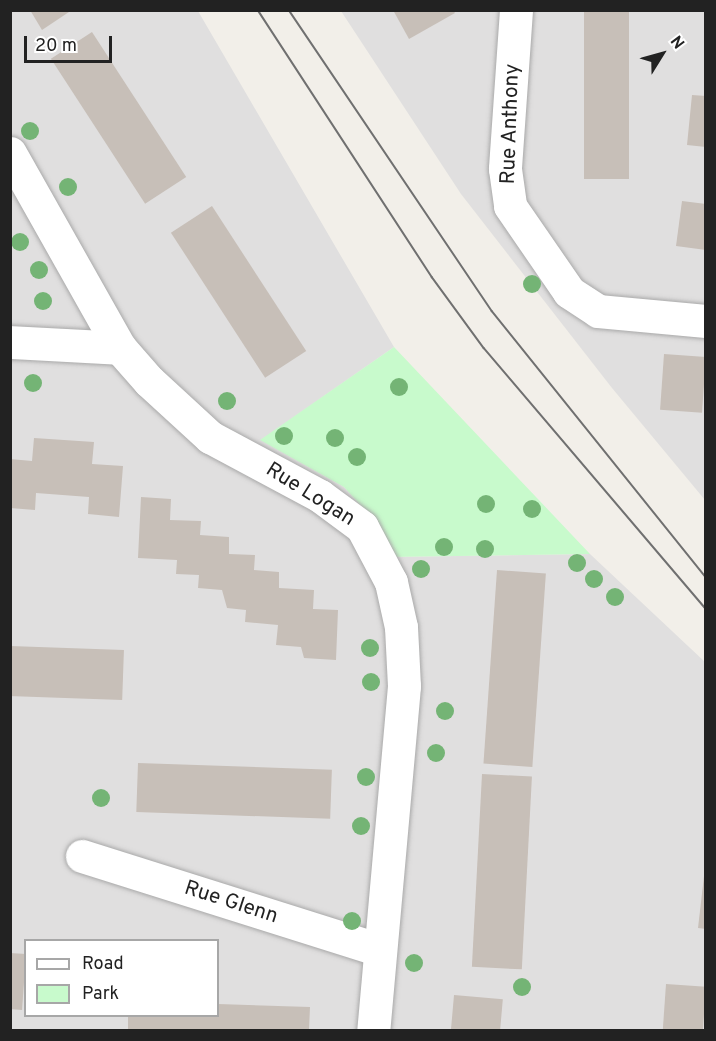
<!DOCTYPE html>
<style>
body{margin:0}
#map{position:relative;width:716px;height:1041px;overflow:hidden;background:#f2efe9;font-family:Overpass,sans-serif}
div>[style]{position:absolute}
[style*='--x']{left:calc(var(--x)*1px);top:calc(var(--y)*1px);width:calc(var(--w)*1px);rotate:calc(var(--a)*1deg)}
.residential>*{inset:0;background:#e0dfdf}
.park>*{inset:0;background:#c8facc}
.building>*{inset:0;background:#c7bfb8;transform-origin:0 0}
.roads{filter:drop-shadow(0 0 2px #a9a9a9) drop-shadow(0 0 2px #a9a9a9)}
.street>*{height:33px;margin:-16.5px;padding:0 16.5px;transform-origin:16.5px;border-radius:16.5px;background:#fff}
.tram>*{height:1.5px;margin:-0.75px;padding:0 0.75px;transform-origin:0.75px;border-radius:0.75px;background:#707070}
.trees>*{width:18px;height:18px;margin:-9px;border-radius:50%;background:#74b475}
span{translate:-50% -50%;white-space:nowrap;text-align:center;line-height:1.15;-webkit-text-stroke:4.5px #fff;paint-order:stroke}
.street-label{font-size:21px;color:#222}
.frame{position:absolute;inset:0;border:12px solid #222;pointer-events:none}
.legend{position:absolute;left:24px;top:939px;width:195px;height:78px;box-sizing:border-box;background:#fff;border:2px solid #a7a7a7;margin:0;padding:8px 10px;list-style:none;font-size:18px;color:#222}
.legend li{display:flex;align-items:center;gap:12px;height:30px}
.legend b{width:30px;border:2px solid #a7a7a7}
.north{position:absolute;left:632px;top:24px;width:60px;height:60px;-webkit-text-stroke:4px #fff;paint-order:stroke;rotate:53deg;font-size:16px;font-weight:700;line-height:24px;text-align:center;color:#222}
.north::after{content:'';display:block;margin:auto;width:21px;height:27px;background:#222;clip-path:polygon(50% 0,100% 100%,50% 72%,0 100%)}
.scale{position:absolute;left:24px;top:36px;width:88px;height:27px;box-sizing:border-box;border:3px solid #222;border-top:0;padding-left:8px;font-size:18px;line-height:21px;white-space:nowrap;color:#222;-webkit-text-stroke:4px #fff;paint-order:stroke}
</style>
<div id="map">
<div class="residential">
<i style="clip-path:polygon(evenodd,10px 11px,198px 11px,394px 347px,261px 440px,344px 487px,371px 517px,388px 557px,590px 554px,705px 662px,705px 1030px,11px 1030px,10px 11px,26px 940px,218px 940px,218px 1016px,26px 1016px,26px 940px)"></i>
<i style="clip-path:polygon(341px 11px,705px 11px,705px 500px,612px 388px,461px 194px)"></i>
</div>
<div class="park">
<i style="clip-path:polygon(394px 347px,590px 554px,388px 557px,371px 517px,344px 487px,260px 440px)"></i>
</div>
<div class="building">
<i style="clip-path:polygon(30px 10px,72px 10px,42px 30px)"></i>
<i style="clip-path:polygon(393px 10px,453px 10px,455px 13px,409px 39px)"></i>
<i style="left:584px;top:10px;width:45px;height:169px"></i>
<i style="left:92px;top:32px;width:173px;height:49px;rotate:57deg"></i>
<i style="clip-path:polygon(692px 95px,706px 96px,706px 147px,687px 145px)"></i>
<i style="clip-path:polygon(682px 201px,706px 204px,706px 250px,676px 246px)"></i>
<i style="left:212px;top:206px;width:173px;height:49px;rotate:57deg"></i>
<i style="left:664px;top:354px;width:42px;height:56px;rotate:4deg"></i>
<i style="clip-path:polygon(34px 438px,94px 442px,92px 464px,123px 466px,119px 517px,88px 514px,89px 497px,36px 493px,35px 510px,10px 508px,10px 459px,32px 461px)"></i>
<i style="clip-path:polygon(141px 497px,171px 499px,170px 520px,201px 521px,200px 535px,229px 537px,229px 554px,255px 555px,254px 570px,279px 572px,279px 588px,314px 590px,313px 609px,338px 610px,336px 660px,304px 658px,301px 647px,276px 645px,278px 625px,245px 622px,246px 610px,227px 608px,222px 590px,198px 588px,199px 575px,176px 574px,177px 560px,138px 558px)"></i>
<i style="left:497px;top:570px;width:49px;height:194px;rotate:4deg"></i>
<i style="left:10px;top:646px;width:114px;height:50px;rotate:2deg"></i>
<i style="left:138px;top:763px;width:194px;height:49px;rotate:2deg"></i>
<i style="left:482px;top:774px;width:50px;height:193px;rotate:3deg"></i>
<i style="clip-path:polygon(704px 876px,706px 876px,706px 929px,698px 928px)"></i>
<i style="left:10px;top:953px;width:16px;height:56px;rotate:4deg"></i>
<i style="left:666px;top:984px;width:40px;height:46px;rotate:4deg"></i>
<i style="left:454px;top:995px;width:49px;height:35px;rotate:5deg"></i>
<i style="clip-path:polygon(218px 1004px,310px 1007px,309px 1030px,128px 1030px,128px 1016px,218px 1016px)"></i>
</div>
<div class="roads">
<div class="street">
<i style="--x:516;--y:10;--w:159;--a:94"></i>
<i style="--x:505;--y:169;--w:37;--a:82"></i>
<i style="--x:510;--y:206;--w:104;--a:55.5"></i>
<i style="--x:569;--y:292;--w:35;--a:33"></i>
<i style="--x:598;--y:311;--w:108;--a:5.3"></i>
<i style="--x:10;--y:153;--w:224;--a:60.6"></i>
<i style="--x:120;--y:348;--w:44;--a:48.7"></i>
<i style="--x:149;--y:381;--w:83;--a:42.6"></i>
<i style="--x:210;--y:437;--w:125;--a:28.2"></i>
<i style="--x:320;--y:496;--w:52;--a:36.4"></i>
<i style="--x:362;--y:527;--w:62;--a:62.2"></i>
<i style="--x:391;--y:582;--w:46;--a:77.5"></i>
<i style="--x:401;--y:627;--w:59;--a:87.1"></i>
<i style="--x:404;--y:686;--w:345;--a:95.1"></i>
<i style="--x:10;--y:342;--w:110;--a:3.1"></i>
<i style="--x:82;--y:856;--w:312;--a:17.5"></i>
</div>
</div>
<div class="tram">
<i style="--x:258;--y:10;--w:319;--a:56.9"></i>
<i style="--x:432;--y:277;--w:88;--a:53.8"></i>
<i style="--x:484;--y:348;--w:343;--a:49.6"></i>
<i style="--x:289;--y:10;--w:363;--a:56"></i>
<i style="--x:492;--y:311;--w:341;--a:51.2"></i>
</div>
<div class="trees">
<i style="left:30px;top:131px"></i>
<i style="left:68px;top:187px"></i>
<i style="left:20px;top:242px"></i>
<i style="left:39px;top:270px"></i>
<i style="left:532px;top:284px"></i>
<i style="left:43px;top:301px"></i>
<i style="left:33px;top:383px"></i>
<i style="left:399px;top:387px"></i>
<i style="left:227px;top:401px"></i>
<i style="left:284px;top:436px"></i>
<i style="left:335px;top:438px"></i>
<i style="left:357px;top:457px"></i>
<i style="left:486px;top:504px"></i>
<i style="left:532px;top:509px"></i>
<i style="left:444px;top:547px"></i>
<i style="left:485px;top:549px"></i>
<i style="left:577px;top:563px"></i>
<i style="left:421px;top:569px"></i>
<i style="left:594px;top:579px"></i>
<i style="left:615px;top:597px"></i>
<i style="left:370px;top:648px"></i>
<i style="left:371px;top:682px"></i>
<i style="left:445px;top:711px"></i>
<i style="left:436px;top:753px"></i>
<i style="left:366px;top:777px"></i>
<i style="left:101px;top:798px"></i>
<i style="left:361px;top:826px"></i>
<i style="left:352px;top:921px"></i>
<i style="left:414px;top:963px"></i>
<i style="left:522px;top:987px"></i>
</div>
<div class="street-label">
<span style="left:511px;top:124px;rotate:-88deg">Rue Anthony</span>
<span style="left:310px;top:495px;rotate:32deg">Rue Logan</span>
<span style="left:231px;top:903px;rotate:18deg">Rue Glenn</span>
</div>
<div class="frame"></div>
<ul class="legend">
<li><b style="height:8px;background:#fff"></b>Road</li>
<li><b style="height:16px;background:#c8facc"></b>Park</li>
</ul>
<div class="north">N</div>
<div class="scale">20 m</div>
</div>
